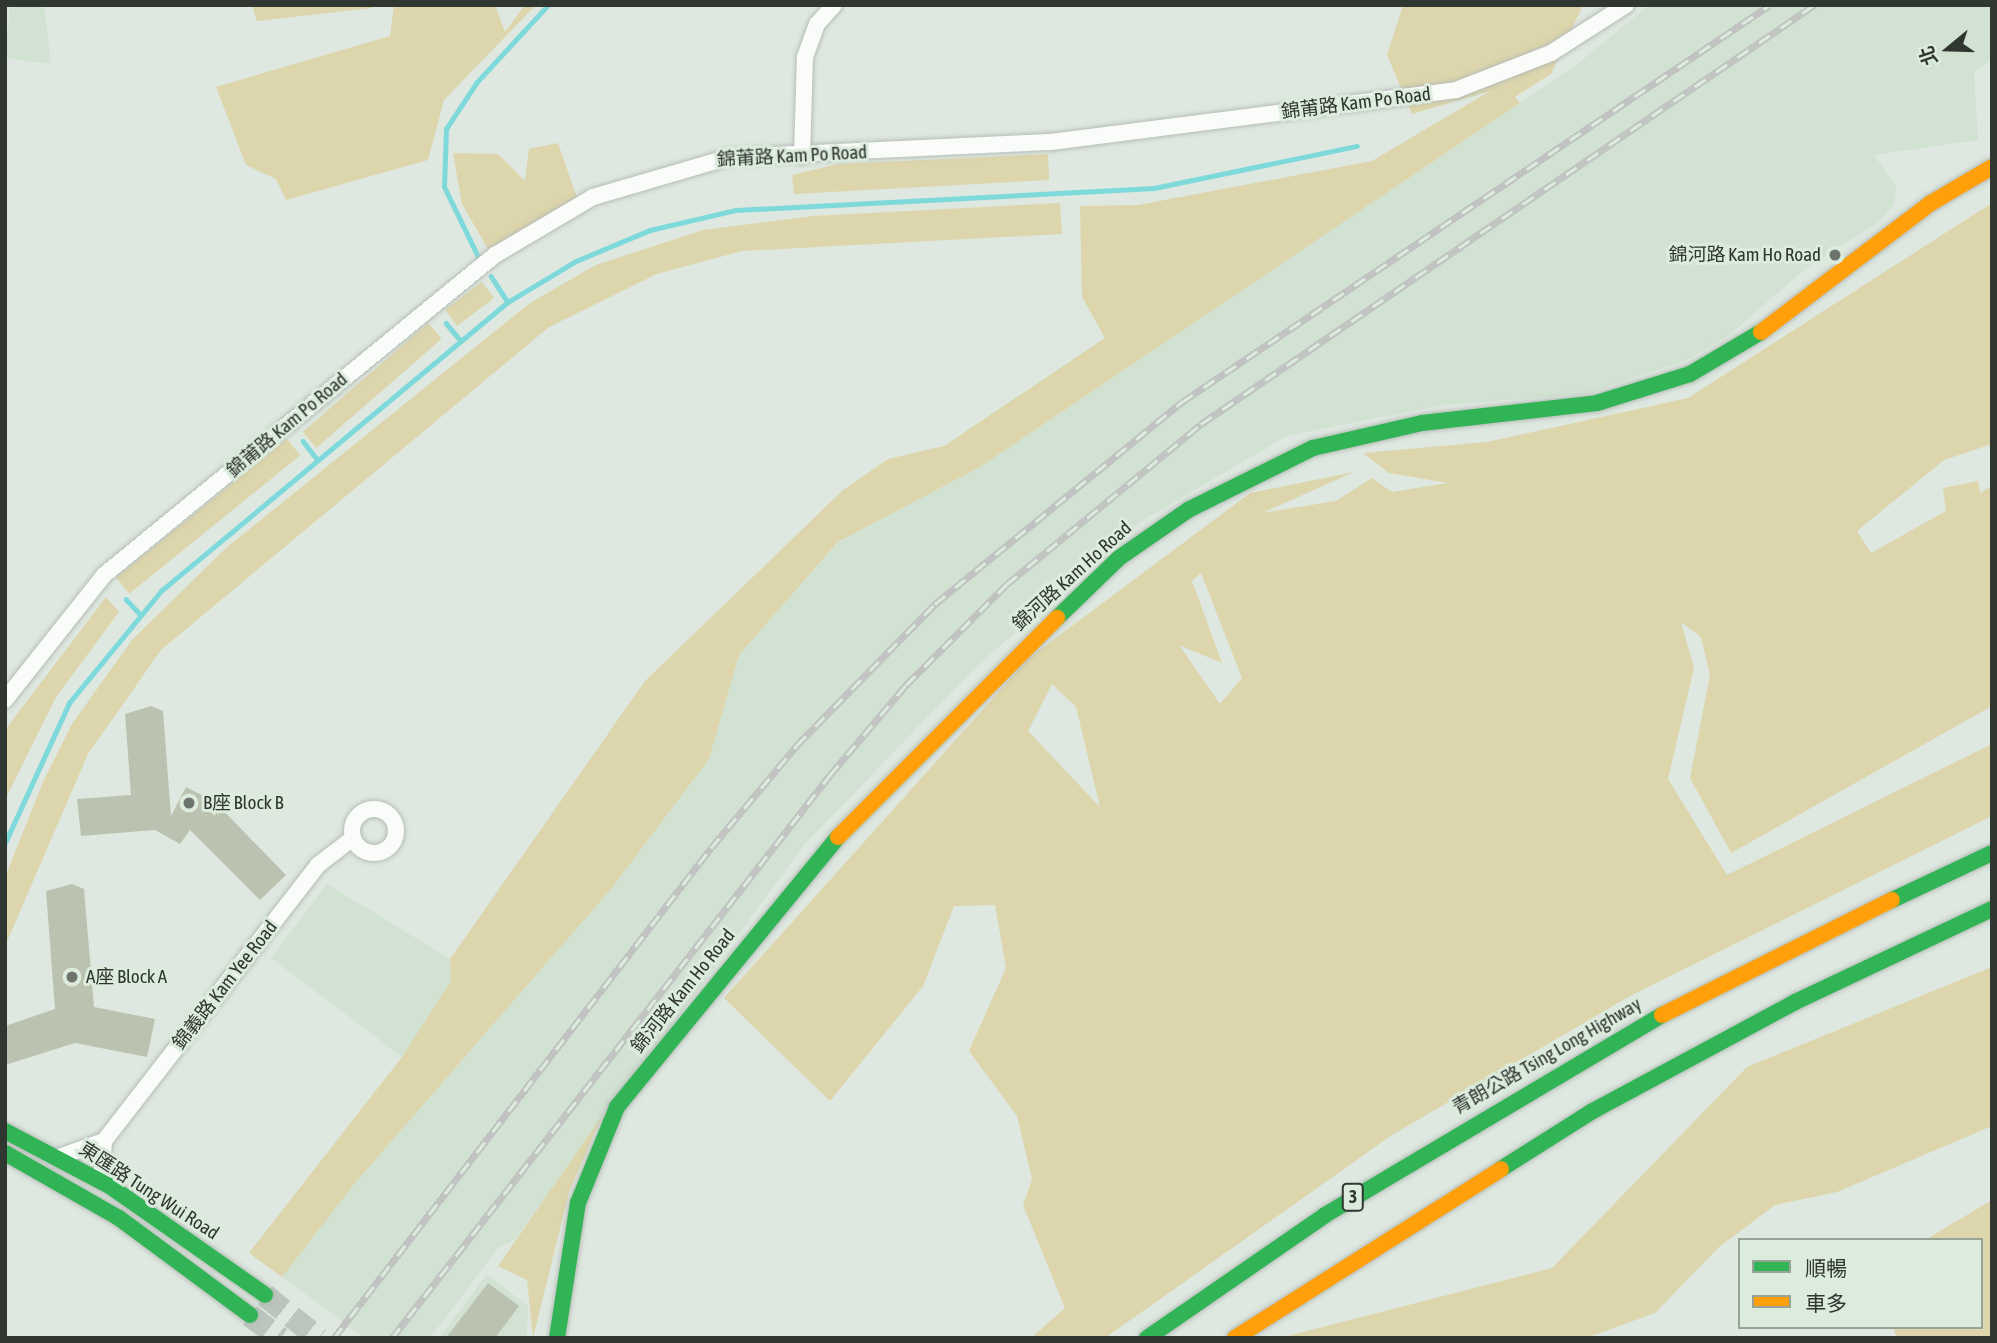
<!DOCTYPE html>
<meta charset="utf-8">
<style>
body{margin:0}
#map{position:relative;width:1997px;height:1343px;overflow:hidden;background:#dee8e0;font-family:"Asap Condensed","Noto Sans TC",sans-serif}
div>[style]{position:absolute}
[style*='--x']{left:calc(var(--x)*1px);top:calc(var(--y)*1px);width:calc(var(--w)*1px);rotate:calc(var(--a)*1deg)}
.built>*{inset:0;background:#d1e1d2}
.green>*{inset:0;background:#ddd5ab;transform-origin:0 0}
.stream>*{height:4.5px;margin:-2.25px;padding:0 2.25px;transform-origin:2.25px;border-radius:2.25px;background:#7ed9db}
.building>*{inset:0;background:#bbc3b0}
.secondary-tunnel>*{height:23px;margin-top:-11.5px;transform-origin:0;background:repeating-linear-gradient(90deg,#bbc4bd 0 23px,transparent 0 34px)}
.roads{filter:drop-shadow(0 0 2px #b6bdb7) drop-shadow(0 0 2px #b6bdb7)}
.street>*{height:16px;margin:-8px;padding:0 8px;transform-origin:8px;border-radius:8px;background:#fafcfa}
.street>.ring{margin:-8px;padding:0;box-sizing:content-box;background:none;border:16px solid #fafcfa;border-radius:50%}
.fast>*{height:16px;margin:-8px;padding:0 8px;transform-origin:8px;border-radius:8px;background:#30b455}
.slow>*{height:16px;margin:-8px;padding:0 8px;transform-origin:8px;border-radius:8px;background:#ff9f0a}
.rail>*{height:7px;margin-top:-3.5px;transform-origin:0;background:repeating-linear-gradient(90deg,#dbebdc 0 13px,#c0c3c1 0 26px);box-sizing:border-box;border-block:2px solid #c0c3c1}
.dots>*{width:19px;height:19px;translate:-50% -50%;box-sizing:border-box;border:4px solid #dbebdc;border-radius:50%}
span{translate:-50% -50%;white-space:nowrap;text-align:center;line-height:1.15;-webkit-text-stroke:6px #dbebdc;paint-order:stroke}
.shield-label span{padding:2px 5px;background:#dbebdc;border:2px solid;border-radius:5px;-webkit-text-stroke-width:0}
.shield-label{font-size:18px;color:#303630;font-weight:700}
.street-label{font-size:19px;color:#303630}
.poi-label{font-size:19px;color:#303630}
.right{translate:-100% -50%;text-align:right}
.left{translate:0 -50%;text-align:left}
.frame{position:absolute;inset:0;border:7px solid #303630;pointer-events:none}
.legend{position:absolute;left:1738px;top:1238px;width:245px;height:91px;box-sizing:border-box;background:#dbebdc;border:2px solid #97a397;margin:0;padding:9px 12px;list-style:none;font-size:21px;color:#303630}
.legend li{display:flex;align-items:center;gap:14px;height:35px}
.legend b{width:35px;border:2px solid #97a397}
.north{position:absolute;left:1913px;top:14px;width:70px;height:70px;-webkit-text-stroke:5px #dbebdc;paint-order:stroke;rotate:251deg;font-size:19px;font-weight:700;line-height:28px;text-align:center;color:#303630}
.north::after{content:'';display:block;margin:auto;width:24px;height:32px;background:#303630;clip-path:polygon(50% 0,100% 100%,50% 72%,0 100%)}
</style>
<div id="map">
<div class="built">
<i style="clip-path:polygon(10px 5px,44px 5px,51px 64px,5px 58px)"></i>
<i style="clip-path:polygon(1649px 5px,1992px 5px,1992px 59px,1974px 72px,1978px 140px,1874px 155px,1897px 187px,1893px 206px,1878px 223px,1809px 266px,1729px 335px,1687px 360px,1585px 394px,1442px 405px,1287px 436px,1140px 522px,973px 670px,804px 845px,515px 1239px,499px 1247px,430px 1338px,365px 1338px,282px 1277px,355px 1183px,611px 889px,709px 759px,739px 655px,839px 542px,980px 467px,1575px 66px)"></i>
<i style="clip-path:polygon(327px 884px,450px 959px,451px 981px,402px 1057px,271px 958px)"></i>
<i style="clip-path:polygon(487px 1274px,528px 1306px,527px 1338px,439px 1338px)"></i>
</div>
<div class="green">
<i style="clip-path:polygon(252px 5px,372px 5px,372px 8px,257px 21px)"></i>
<i style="clip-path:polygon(394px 5px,495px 5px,505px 32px,525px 5px,536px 5px,444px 100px,428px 160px,286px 200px,276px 179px,246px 165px,216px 87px,390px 36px)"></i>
<i style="clip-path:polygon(1403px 5px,1583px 5px,1551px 74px,1515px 97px,1520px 103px,980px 467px,838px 542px,739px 655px,709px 759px,611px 889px,355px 1183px,282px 1277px,249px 1253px,402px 1057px,451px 981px,450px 959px,645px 681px,843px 490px,888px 459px,944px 446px,1105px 338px,1082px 297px,1080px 206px,1138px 205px,1372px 161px,1490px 91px,1412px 114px,1387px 55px)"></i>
<i style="clip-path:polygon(558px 143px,577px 198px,488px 249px,462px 204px,453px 153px,498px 154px,525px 181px,529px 149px)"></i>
<i style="clip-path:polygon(1048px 154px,1049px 180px,794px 194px,792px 175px,838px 164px)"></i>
<i style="clip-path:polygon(1060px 203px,1062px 234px,742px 251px,657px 274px,549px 327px,161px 650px,88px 754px,5px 946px,5px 877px,43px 782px,72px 724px,132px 640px,226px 548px,530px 303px,596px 265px,703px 230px,813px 216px)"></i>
<i style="clip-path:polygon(evenodd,1992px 203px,1992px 444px,1944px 460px,1857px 531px,1871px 553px,1946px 511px,1943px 488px,1978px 481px,1980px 493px,1992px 486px,1992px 706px,1731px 853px,1690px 778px,1710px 675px,1701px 637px,1681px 622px,1694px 668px,1668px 779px,1727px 875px,1992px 744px,1992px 816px,1630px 996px,1392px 1135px,1105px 1338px,1031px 1338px,1065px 1308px,1023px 1205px,1032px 1179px,1017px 1116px,969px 1051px,1006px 968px,995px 905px,954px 906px,923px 986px,830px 1101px,724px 998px,1029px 658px,1250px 493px,1354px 472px,1262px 513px,1336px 501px,1372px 478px,1392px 492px,1448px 483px,1389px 473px,1363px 453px,1487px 442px,1688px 398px,1992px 203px,1201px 573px,1242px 678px,1220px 704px,1179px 645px,1222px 663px,1192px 581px,1201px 573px,1992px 203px,1052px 684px,1076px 707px,1100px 807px,1028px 731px,1052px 684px)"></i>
<i style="left:482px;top:282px;width:20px;height:46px;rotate:53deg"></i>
<i style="left:428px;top:323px;width:21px;height:166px;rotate:49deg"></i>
<i style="left:287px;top:439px;width:21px;height:220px;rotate:51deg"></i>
<i style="clip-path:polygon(106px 597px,119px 612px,56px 697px,5px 800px,5px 730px)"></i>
<i style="clip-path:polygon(1992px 967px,1992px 1126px,1837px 1192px,1775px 1205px,1719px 1247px,1655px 1313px,1586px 1338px,1280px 1338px,1552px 1268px,1747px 1067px)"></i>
<i style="clip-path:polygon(602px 1116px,569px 1192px,533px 1338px,527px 1280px,498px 1266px)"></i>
<i style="clip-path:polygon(1992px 1200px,1992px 1338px,1897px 1338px,1893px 1327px,1981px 1327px,1981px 1240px,1925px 1240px)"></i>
</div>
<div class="stream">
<i style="--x:478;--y:257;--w:78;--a:-115.9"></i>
<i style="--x:444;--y:187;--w:58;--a:-88"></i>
<i style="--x:446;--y:129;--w:56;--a:-56.6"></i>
<i style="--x:477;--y:82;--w:105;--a:-47.3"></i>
<i style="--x:491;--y:276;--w:31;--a:57"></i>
<i style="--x:446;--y:323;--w:23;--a:50"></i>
<i style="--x:303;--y:441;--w:23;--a:52"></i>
<i style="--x:126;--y:599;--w:19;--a:47"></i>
<i style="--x:5;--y:843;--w:154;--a:-65.4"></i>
<i style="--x:69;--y:703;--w:145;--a:-50.6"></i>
<i style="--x:161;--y:591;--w:452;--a:-39.8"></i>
<i style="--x:508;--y:302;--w:79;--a:-31.1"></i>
<i style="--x:576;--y:261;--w:80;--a:-22.7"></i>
<i style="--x:650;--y:230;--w:88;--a:-13.1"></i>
<i style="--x:736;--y:210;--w:419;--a:-3"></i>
<i style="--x:1154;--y:188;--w:207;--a:-11.7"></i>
</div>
<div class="building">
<i style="clip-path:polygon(151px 706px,163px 711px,171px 816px,186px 787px,215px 802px,286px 875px,260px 900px,190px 830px,180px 844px,155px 830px,81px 836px,77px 799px,131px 795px,125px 714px)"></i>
<i style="clip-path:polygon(72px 884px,84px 889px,94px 1007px,155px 1019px,147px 1057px,75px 1043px,5px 1065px,5px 1026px,55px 1009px,46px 891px)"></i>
<i style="clip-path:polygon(488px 1283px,519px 1306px,495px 1338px,446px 1338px)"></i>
</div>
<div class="secondary-tunnel">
<i style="--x:265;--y:1295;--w:69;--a:38.5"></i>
<i style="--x:250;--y:1315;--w:38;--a:37"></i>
</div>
<div class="roads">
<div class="street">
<i style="--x:802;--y:156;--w:99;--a:-88.3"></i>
<i style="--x:805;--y:57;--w:35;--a:-70"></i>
<i style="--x:817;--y:24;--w:25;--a:-48"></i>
<i style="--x:5;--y:700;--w:159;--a:-51.6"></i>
<i style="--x:104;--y:575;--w:505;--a:-39.3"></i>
<i style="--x:495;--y:255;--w:114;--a:-30.6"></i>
<i style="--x:593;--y:197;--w:143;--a:-16.3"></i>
<i style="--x:730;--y:157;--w:321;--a:-2.7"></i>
<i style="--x:1051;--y:142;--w:408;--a:-7.3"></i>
<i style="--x:1456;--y:90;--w:102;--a:-21.3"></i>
<i style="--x:1551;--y:53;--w:89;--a:-32.6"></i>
<i class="ring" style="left:352px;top:809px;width:28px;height:28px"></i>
<i style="--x:104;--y:1141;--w:26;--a:94"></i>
<i style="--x:102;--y:1167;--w:22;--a:66"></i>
<i style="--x:59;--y:1157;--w:48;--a:-19.6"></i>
<i style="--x:104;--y:1141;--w:349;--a:-52.2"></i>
<i style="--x:318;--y:865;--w:44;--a:-37.6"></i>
</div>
<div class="fast">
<i style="--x:1057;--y:618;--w:86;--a:-44.1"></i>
<i style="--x:1119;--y:558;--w:84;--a:-34.8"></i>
<i style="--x:1188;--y:510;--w:140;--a:-26.4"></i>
<i style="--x:1313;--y:448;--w:112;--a:-12.9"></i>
<i style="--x:1422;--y:423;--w:176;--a:-6.5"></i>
<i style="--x:1597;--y:403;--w:97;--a:-17.3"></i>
<i style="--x:1690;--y:374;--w:82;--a:-30.6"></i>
<i style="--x:1892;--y:900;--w:110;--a:-25.2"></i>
<i style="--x:5;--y:1131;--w:120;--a:27.8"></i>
<i style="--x:111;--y:1187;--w:188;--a:35"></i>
<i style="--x:5;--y:1153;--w:131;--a:29.7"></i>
<i style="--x:119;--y:1218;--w:163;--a:36.5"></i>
<i style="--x:1501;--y:1169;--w:107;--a:-32.3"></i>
<i style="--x:1591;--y:1112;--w:232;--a:-28.3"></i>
<i style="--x:1795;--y:1002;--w:218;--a:-25.3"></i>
<i style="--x:557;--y:1338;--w:137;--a:-81.2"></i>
<i style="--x:578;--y:1203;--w:104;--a:-67.9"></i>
<i style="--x:617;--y:1107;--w:349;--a:-50.7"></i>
<i style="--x:1147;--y:1338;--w:216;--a:-34.6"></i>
<i style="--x:1325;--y:1215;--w:392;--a:-30.7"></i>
</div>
<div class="slow">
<i style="--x:1761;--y:332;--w:213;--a:-37.2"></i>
<i style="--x:1931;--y:203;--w:71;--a:-30.5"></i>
<i style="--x:838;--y:837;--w:310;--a:-45"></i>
<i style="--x:1662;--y:1015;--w:257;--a:-26.6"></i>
<i style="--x:1235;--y:1338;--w:315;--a:-32.4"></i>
</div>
</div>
<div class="rail">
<i style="--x:334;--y:1338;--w:618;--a:-52.43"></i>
<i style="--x:711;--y:848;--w:134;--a:-50.1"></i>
<i style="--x:797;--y:745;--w:197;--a:-45.6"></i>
<i style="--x:935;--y:604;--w:319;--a:-39.3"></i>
<i style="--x:1182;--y:402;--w:709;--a:-34.03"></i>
<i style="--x:392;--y:1338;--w:713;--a:-52.12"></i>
<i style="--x:830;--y:775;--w:118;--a:-49.8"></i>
<i style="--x:906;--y:685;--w:143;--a:-45"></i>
<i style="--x:1007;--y:584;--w:251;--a:-39.5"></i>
<i style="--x:1201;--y:424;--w:743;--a:-34.35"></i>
</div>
<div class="dots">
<i style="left:1835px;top:255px;background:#6d746e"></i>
<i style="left:189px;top:803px;background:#6d746e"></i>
<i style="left:72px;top:977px;background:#6d746e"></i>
</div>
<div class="shield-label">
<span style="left:1353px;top:1197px">3</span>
</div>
<div class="street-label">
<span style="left:1356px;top:103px;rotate:-7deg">錦莆路 Kam Po Road</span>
<span style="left:792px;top:156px;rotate:-3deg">錦莆路 Kam Po Road</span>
<span style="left:287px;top:425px;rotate:-40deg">錦莆路 Kam Po Road</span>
<span style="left:1072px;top:576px;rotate:-42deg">錦河路 Kam Ho Road</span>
<span style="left:225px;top:985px;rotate:-52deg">錦義路 Kam Yee Road</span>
<span style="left:683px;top:991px;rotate:-51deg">錦河路 Kam Ho Road</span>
<span style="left:1547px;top:1056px;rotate:-30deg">青朗公路 Tsing Long Highway</span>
<span style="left:149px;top:1191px;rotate:33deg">東匯路 Tung Wui Road</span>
</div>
<div class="poi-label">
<span class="right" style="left:1821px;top:255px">錦河路 Kam Ho Road</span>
<span class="left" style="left:203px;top:803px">B座 Block B</span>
<span class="left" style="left:86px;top:977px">A座 Block A</span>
</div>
<div class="frame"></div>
<ul class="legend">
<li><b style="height:9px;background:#30b455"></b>順暢</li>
<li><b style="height:9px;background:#ff9f0a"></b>車多</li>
</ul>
<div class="north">北</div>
</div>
